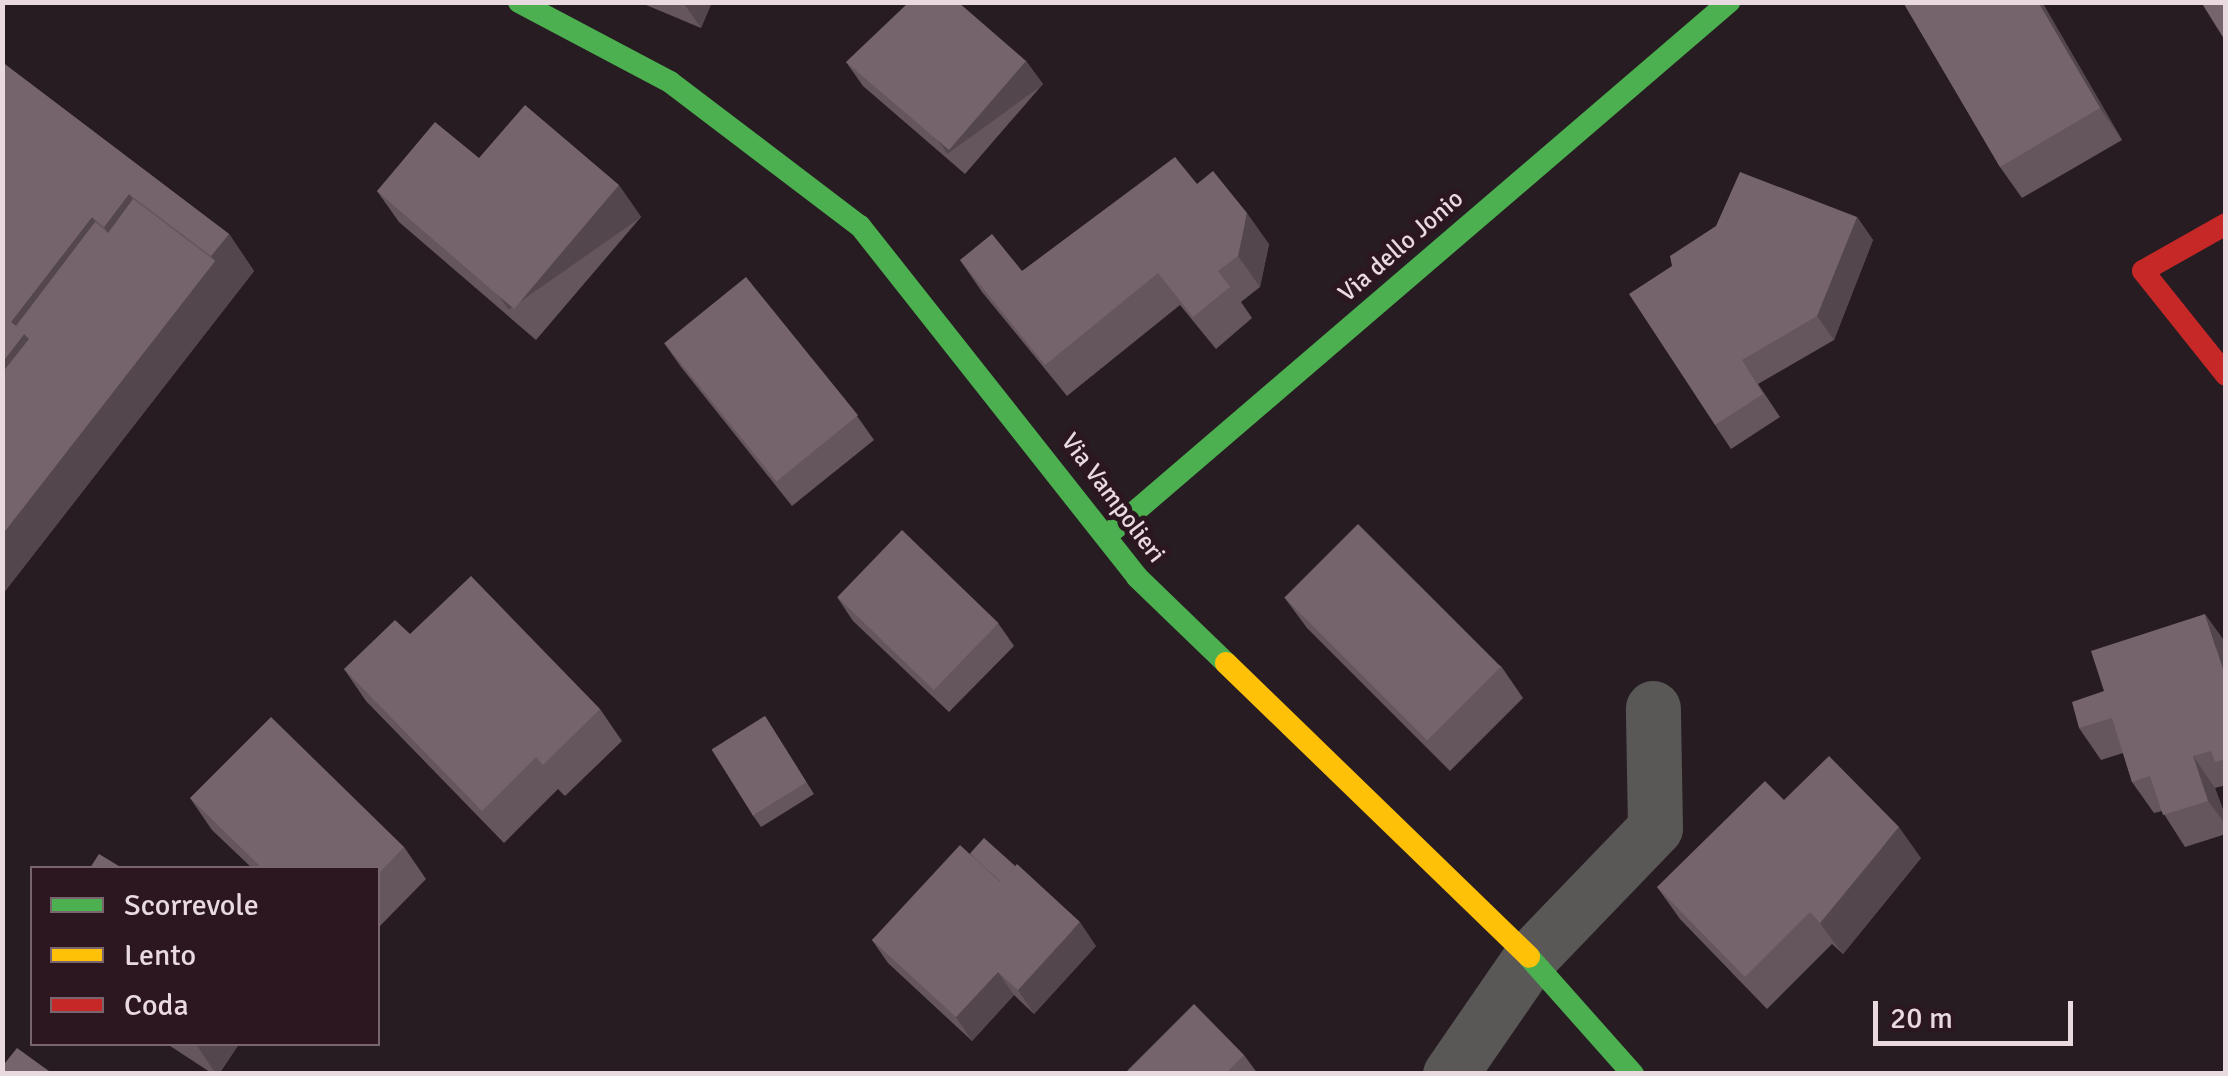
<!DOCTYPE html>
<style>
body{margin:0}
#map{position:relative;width:2228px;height:1076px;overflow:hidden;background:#271c21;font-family:Signika,sans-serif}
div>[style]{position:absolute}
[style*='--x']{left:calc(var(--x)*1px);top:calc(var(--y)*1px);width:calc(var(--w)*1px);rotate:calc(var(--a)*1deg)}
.street>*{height:55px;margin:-27.5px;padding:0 27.5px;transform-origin:27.5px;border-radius:27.5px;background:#595857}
.fast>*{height:22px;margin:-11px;padding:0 11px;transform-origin:11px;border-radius:11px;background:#4caf50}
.slow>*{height:22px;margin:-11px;padding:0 11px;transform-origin:11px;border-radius:11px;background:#ffc107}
.jam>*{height:22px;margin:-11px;padding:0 11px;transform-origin:11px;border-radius:11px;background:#c62828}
.wall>*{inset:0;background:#65565d}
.shaded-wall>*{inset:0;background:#53464c;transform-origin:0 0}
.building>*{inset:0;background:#76646c;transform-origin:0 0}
span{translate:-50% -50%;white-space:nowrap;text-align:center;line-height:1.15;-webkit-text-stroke:10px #2c1721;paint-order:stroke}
.street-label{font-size:25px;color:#e9dae0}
.frame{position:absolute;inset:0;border:5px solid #e9dae0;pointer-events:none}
.legend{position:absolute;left:30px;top:866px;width:350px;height:180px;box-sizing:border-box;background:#2c1721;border:2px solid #78656d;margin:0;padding:12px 18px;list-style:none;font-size:30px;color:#e9dae0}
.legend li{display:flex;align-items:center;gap:20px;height:50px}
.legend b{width:50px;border:2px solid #78656d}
.scale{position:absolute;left:1873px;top:1001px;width:200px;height:45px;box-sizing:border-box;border:5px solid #e9dae0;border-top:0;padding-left:12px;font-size:30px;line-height:35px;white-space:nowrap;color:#e9dae0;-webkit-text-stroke:8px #2c1721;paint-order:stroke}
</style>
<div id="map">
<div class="street">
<i style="--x:1450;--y:1074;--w:141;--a:-55.4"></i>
<i style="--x:1530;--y:958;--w:180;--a:-46.1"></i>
<i style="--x:1655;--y:828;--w:120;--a:-91"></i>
</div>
<div class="fast">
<i style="--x:519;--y:2;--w:171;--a:27.9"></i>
<i style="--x:670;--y:82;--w:238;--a:37.2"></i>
<i style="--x:860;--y:226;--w:447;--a:51.7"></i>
<i style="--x:1137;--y:577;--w:124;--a:44"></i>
<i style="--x:1110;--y:533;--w:816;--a:-40.62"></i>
<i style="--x:1529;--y:957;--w:157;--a:48.4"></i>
</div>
<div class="slow">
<i style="--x:1226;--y:663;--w:422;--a:44.1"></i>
</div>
<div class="jam">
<i style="--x:2226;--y:224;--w:95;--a:150.5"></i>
<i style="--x:2143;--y:271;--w:133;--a:51.4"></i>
</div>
<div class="wall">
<i style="clip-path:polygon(639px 2px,712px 2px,701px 28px)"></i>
<i style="clip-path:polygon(1903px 2px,2042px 2px,2122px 140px,2022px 198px,2000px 167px)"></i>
<i style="clip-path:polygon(1026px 61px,1043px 84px,965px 174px,863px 86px,846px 62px)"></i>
<i style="clip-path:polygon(2px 62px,229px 234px,254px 271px,2px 595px)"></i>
<i style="clip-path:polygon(479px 158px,641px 217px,536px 340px,399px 222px,377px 191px)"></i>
<i style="clip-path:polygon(1197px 184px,1269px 244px,1260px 287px,1241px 302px,1252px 318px,1216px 349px,1180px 305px,1067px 396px,982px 292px,960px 260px,1022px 271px)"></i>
<i style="clip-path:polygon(1857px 217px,1873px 240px,1834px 340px,1758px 384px,1780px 417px,1731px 449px,1715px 425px,1672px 266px)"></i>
<i style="clip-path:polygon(664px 343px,857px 416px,874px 440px,792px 506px,681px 367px)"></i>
<i style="clip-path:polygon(837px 597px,998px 623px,1014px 646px,949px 712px,853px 621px)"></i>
<i style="clip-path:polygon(1284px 597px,1501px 666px,1523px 698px,1450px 771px,1307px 628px)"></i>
<i style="clip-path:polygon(410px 634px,600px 709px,622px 741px,565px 796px,558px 789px,504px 843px,366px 701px,344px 669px)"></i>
<i style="clip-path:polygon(2226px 643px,2226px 785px,2215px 788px,2226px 818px,2226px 834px,2185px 847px,2162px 811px,2154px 813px,2132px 782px,2123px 753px,2101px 760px,2079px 728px,2104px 691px)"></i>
<i style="clip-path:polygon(765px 716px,814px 794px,761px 827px,752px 814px)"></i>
<i style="clip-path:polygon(190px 798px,404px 847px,426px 879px,378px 928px,378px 868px,252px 868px,212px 830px)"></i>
<i style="clip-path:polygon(1784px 800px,1921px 858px,1843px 954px,1832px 944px,1767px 1009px,1680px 919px,1657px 887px)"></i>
<i style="clip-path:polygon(970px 854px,1096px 946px,1034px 1014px,1014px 995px,972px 1041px,888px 963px,872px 940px)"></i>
<i style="clip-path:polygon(167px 1044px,239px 1044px,219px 1074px,213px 1074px)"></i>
<i style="clip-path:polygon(1244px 1055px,1258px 1074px,1124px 1074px)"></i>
</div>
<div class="shaded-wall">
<i style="clip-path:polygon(686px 2px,712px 2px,701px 28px,685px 5px)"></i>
<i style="clip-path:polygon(2038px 2px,2042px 2px,2122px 140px,2100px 108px)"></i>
<i style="left:1026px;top:61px;width:29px;height:118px;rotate:54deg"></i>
<i style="left:619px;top:185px;width:39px;height:162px;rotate:55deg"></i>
<i style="clip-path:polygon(129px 194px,155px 231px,130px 264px,104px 227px)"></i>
<i style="clip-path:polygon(1247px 213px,1269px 244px,1260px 287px,1238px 256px)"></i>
<i style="clip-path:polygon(92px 217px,117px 254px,2px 417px,2px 363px,11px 322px)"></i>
<i style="clip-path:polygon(1857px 217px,1873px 240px,1834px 340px,1817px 316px)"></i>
<i style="clip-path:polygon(229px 234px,254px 271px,2px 595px,2px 535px,215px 261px,211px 256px)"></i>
<i style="clip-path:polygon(2205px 614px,2226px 643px,2226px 679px)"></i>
<i style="clip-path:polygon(2193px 756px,2215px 788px,2226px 818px,2226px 825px,2208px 801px)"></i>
<i style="clip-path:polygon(1899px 827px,1921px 858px,1843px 954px,1820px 923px)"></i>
<i style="clip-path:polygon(1080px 922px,1096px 946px,1034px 1014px,1018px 990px)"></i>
<i style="clip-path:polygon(998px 972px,1014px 995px,972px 1041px,956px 1017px)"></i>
<i style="clip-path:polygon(196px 1044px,239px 1044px,219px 1074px,216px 1074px)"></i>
</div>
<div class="building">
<i style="clip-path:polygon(909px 2px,958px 2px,1026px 61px,949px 150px,846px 62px)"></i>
<i style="clip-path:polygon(1903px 2px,2038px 2px,2100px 108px,2000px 167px)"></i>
<i style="clip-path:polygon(2201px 2px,2226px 2px,2226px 42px)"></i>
<i style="clip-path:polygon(2px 62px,229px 234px,211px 256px,129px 194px,104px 227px,92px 217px,11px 322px,25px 333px,2px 363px)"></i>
<i style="clip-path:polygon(525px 105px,619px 185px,514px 309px,377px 191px,435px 122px,479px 158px)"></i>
<i style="clip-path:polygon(1175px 157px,1197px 184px,1213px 171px,1247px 213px,1238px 256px,1218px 271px,1230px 287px,1193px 317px,1158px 273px,1045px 365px,960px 260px,992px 234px,1022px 271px)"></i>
<i style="clip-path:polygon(1740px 172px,1857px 217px,1817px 316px,1742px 360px,1763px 394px,1715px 425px,1629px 294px,1672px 266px,1670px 256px,1716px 226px)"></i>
<i style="clip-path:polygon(133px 199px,215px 261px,2px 535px,2px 373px,29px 339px,16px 326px,95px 222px,108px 233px)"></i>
<i style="left:746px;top:277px;width:178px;height:105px;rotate:51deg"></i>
<i style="left:1358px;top:524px;width:202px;height:104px;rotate:45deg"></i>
<i style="left:902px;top:530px;width:134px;height:93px;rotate:44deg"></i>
<i style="clip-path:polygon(471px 576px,600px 709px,543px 765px,536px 757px,482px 811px,344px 669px,395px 620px,410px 634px)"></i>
<i style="clip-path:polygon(2205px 614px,2226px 679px,2226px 759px,2215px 762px,2211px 751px,2193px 756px,2208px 801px,2163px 815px,2150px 776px,2132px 782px,2112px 718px,2079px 728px,2072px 702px,2104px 691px,2091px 651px)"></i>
<i style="left:765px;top:716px;width:78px;height:63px;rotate:58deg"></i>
<i style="clip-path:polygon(271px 717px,404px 847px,378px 874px,378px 868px,262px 868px,190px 798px)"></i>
<i style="clip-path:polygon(1829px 756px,1899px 827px,1820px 923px,1810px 912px,1745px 977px,1657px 887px,1765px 781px,1784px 800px)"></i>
<i style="left:984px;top:838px;width:42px;height:21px;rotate:42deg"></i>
<i style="clip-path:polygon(960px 845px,1000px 882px,1017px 864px,1080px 922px,1018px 990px,998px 972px,956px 1017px,872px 940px)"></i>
<i style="clip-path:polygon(99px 854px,122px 868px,90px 868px)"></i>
<i style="clip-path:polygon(1194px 1004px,1244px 1055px,1225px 1074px,1124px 1074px)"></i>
<i style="clip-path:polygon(17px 1048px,53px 1074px,2px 1074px,2px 1062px,5px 1063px)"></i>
</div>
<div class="street-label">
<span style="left:1401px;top:246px;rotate:-41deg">Via dello Jonio</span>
<span style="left:1113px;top:498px;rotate:53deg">Via Vampolieri</span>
</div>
<div class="frame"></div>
<ul class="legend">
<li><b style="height:12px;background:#4caf50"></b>Scorrevole</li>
<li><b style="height:12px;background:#ffc107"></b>Lento</li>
<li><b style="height:12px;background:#c62828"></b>Coda</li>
</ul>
<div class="scale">20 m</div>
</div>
